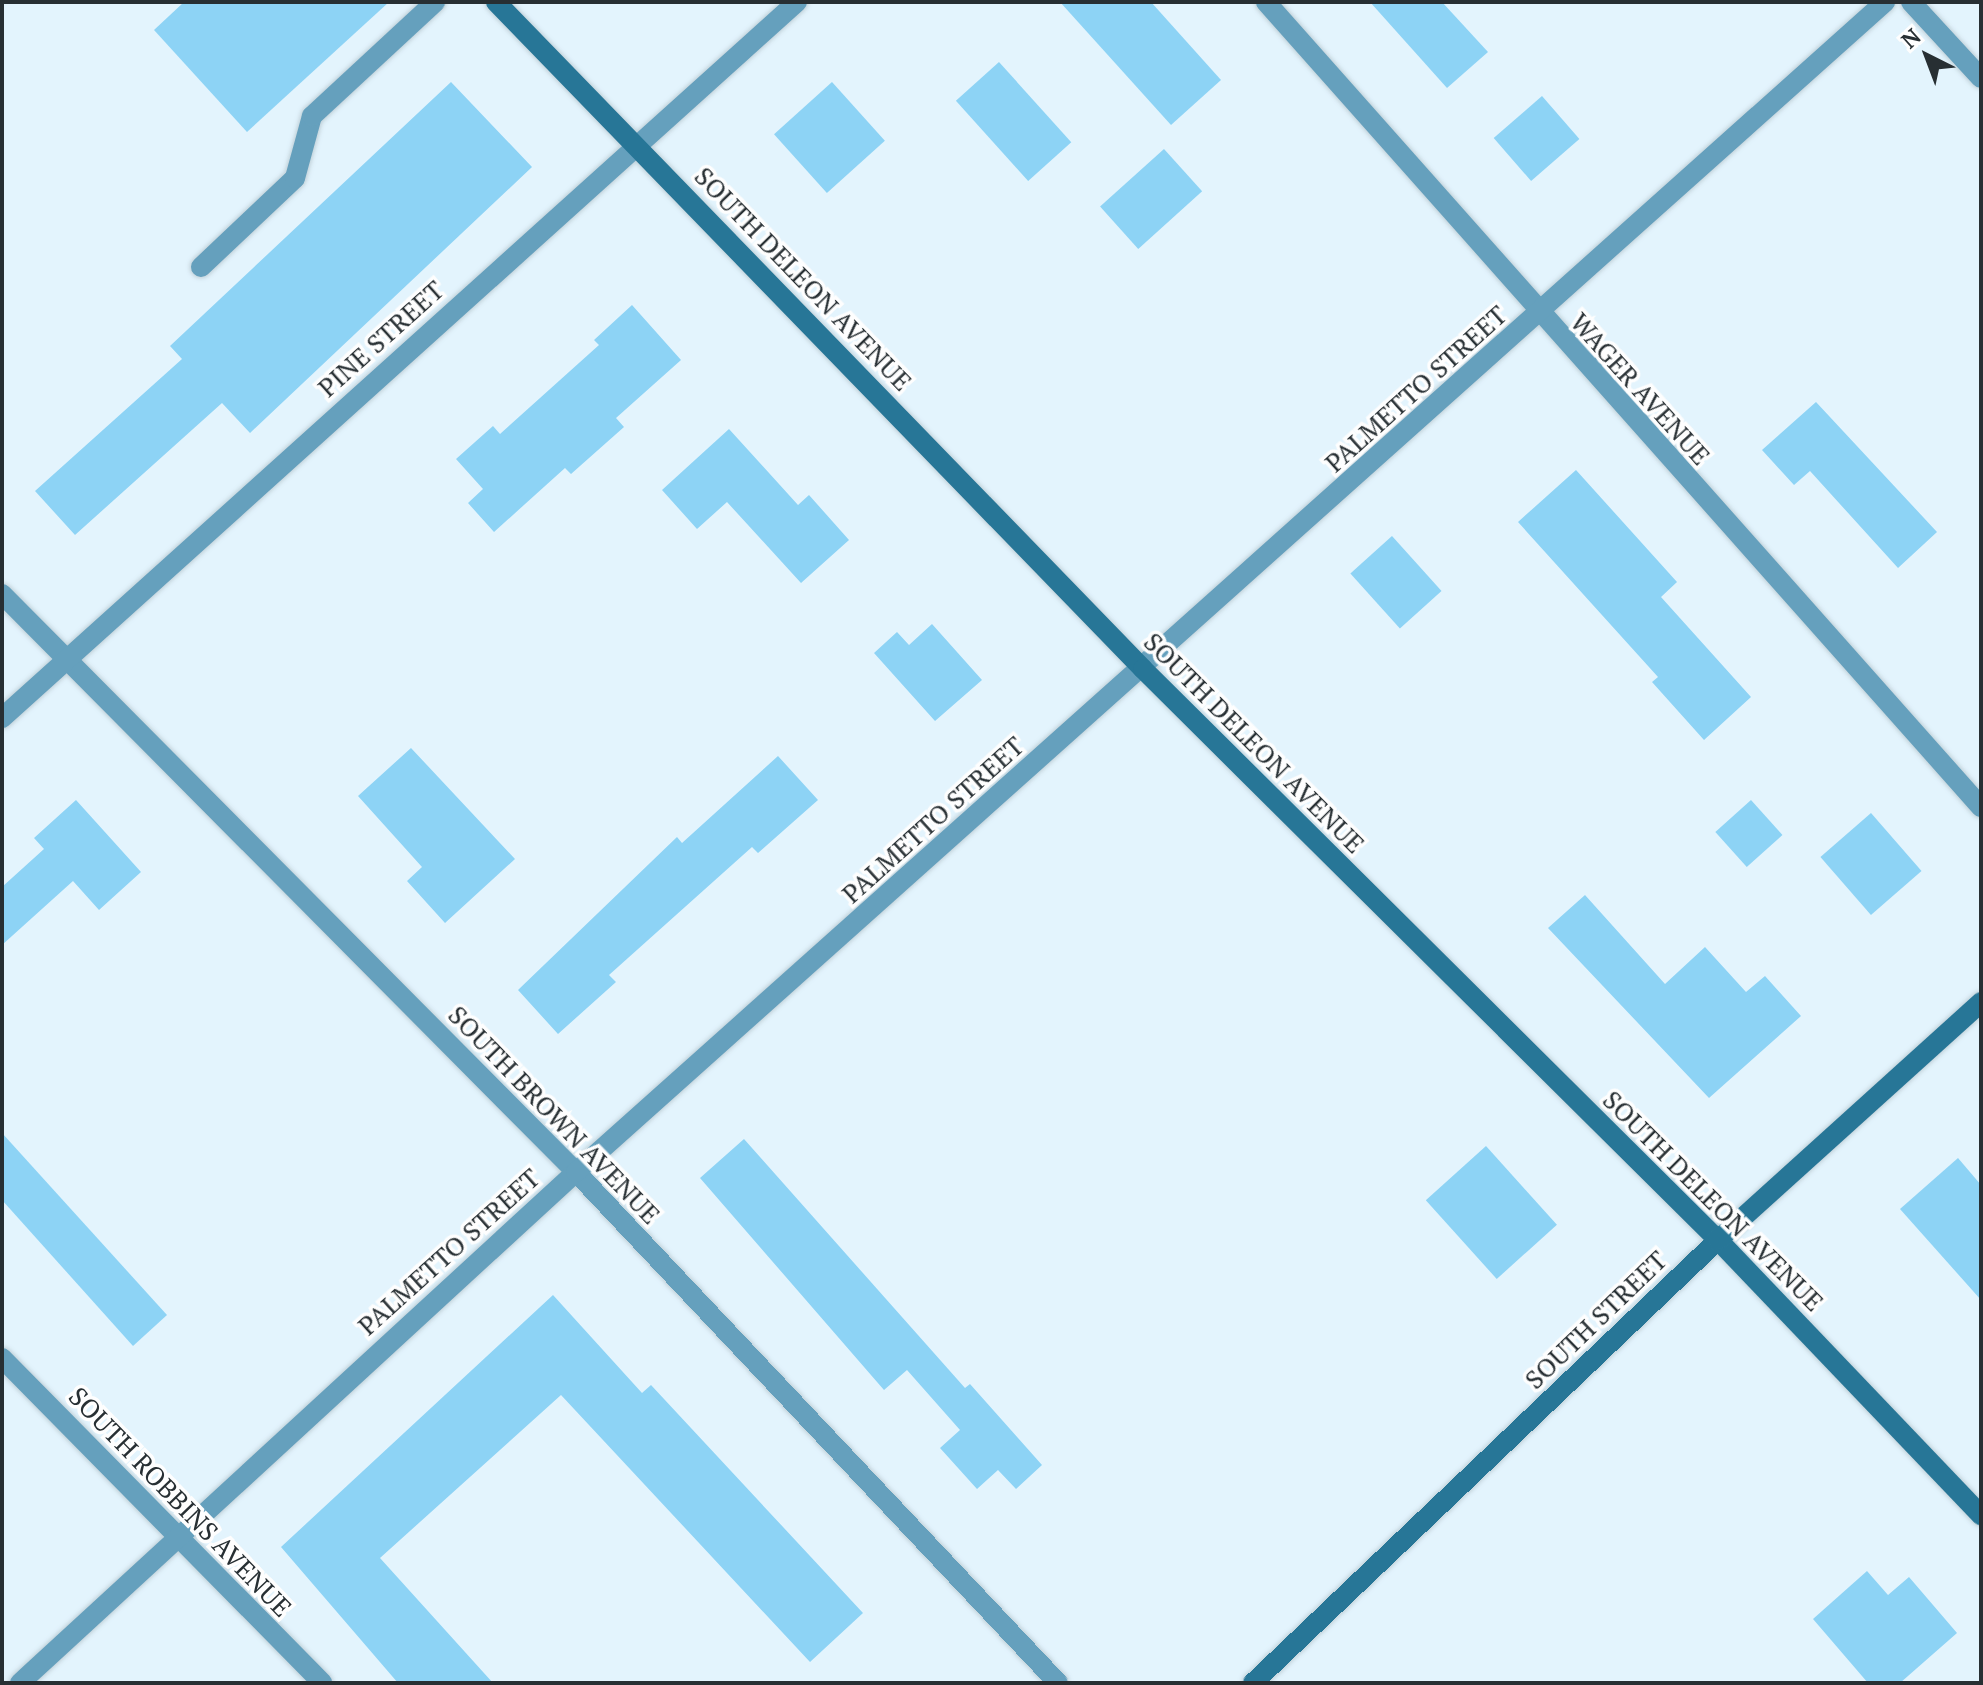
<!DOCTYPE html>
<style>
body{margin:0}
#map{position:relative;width:1983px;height:1685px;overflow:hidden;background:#e3f4fd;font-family:"PT Serif",serif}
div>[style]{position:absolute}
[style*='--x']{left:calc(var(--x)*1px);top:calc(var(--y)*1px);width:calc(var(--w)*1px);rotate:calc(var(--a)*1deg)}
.building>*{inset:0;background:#8dd3f5;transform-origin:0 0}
.roads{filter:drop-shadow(0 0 2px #c1d1d9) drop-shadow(0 0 2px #c1d1d9)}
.lane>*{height:20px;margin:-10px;padding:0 10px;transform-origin:10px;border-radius:10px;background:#65a0bd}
.street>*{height:20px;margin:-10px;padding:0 10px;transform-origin:10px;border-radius:10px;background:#65a0bd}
.secondary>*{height:20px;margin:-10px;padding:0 10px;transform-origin:10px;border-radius:10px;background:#277697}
span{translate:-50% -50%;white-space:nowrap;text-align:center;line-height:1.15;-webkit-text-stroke:7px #fefefe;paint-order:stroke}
.street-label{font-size:26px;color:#272f33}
.frame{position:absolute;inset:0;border:4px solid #272f33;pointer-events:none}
.north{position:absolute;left:1887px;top:16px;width:80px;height:80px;-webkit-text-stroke:6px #fefefe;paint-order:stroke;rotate:318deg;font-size:22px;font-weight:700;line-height:32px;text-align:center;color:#272f33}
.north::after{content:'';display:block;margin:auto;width:28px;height:36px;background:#272f33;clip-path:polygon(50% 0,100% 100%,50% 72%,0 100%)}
</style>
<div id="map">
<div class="building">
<i style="clip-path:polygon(184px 2px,389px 2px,247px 132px,154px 30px)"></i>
<i style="clip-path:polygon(1060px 2px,1151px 2px,1221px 80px,1171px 125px)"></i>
<i style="clip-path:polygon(1370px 2px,1442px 2px,1488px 52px,1447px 88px)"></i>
<i style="left:999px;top:62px;width:108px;height:58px;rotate:48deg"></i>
<i style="clip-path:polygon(451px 82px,532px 167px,250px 433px,222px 403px,75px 535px,35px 491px,182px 359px,170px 346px)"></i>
<i style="left:832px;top:82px;width:79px;height:78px;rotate:48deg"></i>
<i style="left:1542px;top:96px;width:57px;height:64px;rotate:49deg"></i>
<i style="left:1164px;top:149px;width:57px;height:86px;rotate:48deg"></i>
<i style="clip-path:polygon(632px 305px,681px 360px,616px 418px,624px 427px,571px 474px,565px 468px,494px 532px,468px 503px,483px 489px,456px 459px,493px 426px,500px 434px,599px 345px,594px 340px)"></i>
<i style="clip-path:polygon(1816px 402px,1937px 532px,1898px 568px,1810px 471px,1794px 485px,1762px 450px)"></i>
<i style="clip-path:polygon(729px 429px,798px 505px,809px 495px,849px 540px,801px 583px,727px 502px,697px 529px,662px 490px)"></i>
<i style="clip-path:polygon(1576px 470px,1677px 582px,1661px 597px,1751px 697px,1704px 740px,1652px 682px,1658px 677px,1518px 522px)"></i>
<i style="left:1392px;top:536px;width:74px;height:56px;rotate:48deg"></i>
<i style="clip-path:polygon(932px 624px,982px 680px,935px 721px,874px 653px,897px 632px,909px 645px)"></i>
<i style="clip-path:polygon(411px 748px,515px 859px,445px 923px,407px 881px,422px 867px,358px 796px)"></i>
<i style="clip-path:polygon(778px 756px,818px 800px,758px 853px,752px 847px,609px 975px,616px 982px,558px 1034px,518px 990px,677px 837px,682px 843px)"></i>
<i style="clip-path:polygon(76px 800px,141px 872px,99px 910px,73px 881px,2px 945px,2px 887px,44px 849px,34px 838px)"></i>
<i style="left:1751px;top:800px;width:47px;height:48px;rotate:48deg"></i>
<i style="left:1871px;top:813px;width:77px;height:67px;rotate:49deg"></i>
<i style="clip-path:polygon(1585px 895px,1665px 984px,1705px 947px,1746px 992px,1765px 976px,1801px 1016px,1709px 1098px,1548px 928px)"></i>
<i style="clip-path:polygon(2px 1133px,167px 1315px,133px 1346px,2px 1200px)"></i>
<i style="clip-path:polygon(744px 1139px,965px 1388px,970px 1384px,1042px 1465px,1016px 1489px,998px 1470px,977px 1489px,940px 1448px,960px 1430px,907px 1370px,884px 1390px,700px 1178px)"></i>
<i style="left:1486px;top:1146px;width:106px;height:81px;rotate:48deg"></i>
<i style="clip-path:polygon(1958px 1158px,1981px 1185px,1981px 1300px,1900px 1209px)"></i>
<i style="clip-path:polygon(553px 1295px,642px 1393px,651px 1385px,863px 1613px,810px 1662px,561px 1395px,380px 1558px,493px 1683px,398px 1683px,281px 1547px)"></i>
<i style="clip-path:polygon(1867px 1571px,1888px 1595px,1909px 1577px,1957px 1633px,1900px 1683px,1868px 1683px,1813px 1619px)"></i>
</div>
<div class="roads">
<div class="lane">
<i style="--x:201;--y:267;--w:129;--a:-43.4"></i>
<i style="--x:295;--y:178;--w:64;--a:-74.7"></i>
<i style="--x:312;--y:116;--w:168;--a:-42.8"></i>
</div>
<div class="street">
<i style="--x:1266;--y:2;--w:1077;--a:48.39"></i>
<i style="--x:1911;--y:2;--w:103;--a:47.4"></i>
<i style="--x:2;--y:594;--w:815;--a:45.2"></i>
<i style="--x:576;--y:1172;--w:702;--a:46.67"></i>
<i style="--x:2;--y:718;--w:1070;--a:-42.01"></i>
<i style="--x:2;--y:1358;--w:456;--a:45.4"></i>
<i style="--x:20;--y:1683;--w:755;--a:-42.59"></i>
<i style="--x:576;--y:1172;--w:1756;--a:-41.79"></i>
</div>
<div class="secondary">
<i style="--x:496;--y:2;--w:929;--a:45.87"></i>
<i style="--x:1143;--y:669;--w:810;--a:44.8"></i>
<i style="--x:1718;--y:1240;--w:381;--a:46.3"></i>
<i style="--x:1253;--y:1683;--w:642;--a:-43.61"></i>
<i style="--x:1718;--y:1240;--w:355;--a:-42.1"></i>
</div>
</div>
<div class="street-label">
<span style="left:803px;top:279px;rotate:46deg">SOUTH DELEON AVENUE</span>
<span style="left:381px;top:339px;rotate:-42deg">PINE STREET</span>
<span style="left:1416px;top:389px;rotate:-42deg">PALMETTO STREET</span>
<span style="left:1640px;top:389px;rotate:48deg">WAGER AVENUE</span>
<span style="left:1254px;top:743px;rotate:45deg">SOUTH DELEON AVENUE</span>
<span style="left:933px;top:820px;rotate:-42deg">PALMETTO STREET</span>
<span style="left:554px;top:1115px;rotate:46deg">SOUTH BROWN AVENUE</span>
<span style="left:1713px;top:1201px;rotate:45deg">SOUTH DELEON AVENUE</span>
<span style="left:449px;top:1252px;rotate:-42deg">PALMETTO STREET</span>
<span style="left:1596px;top:1320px;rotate:-44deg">SOUTH STREET</span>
<span style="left:180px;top:1502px;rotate:46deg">SOUTH ROBBINS AVENUE</span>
</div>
<div class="frame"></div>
<div class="north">N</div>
</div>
